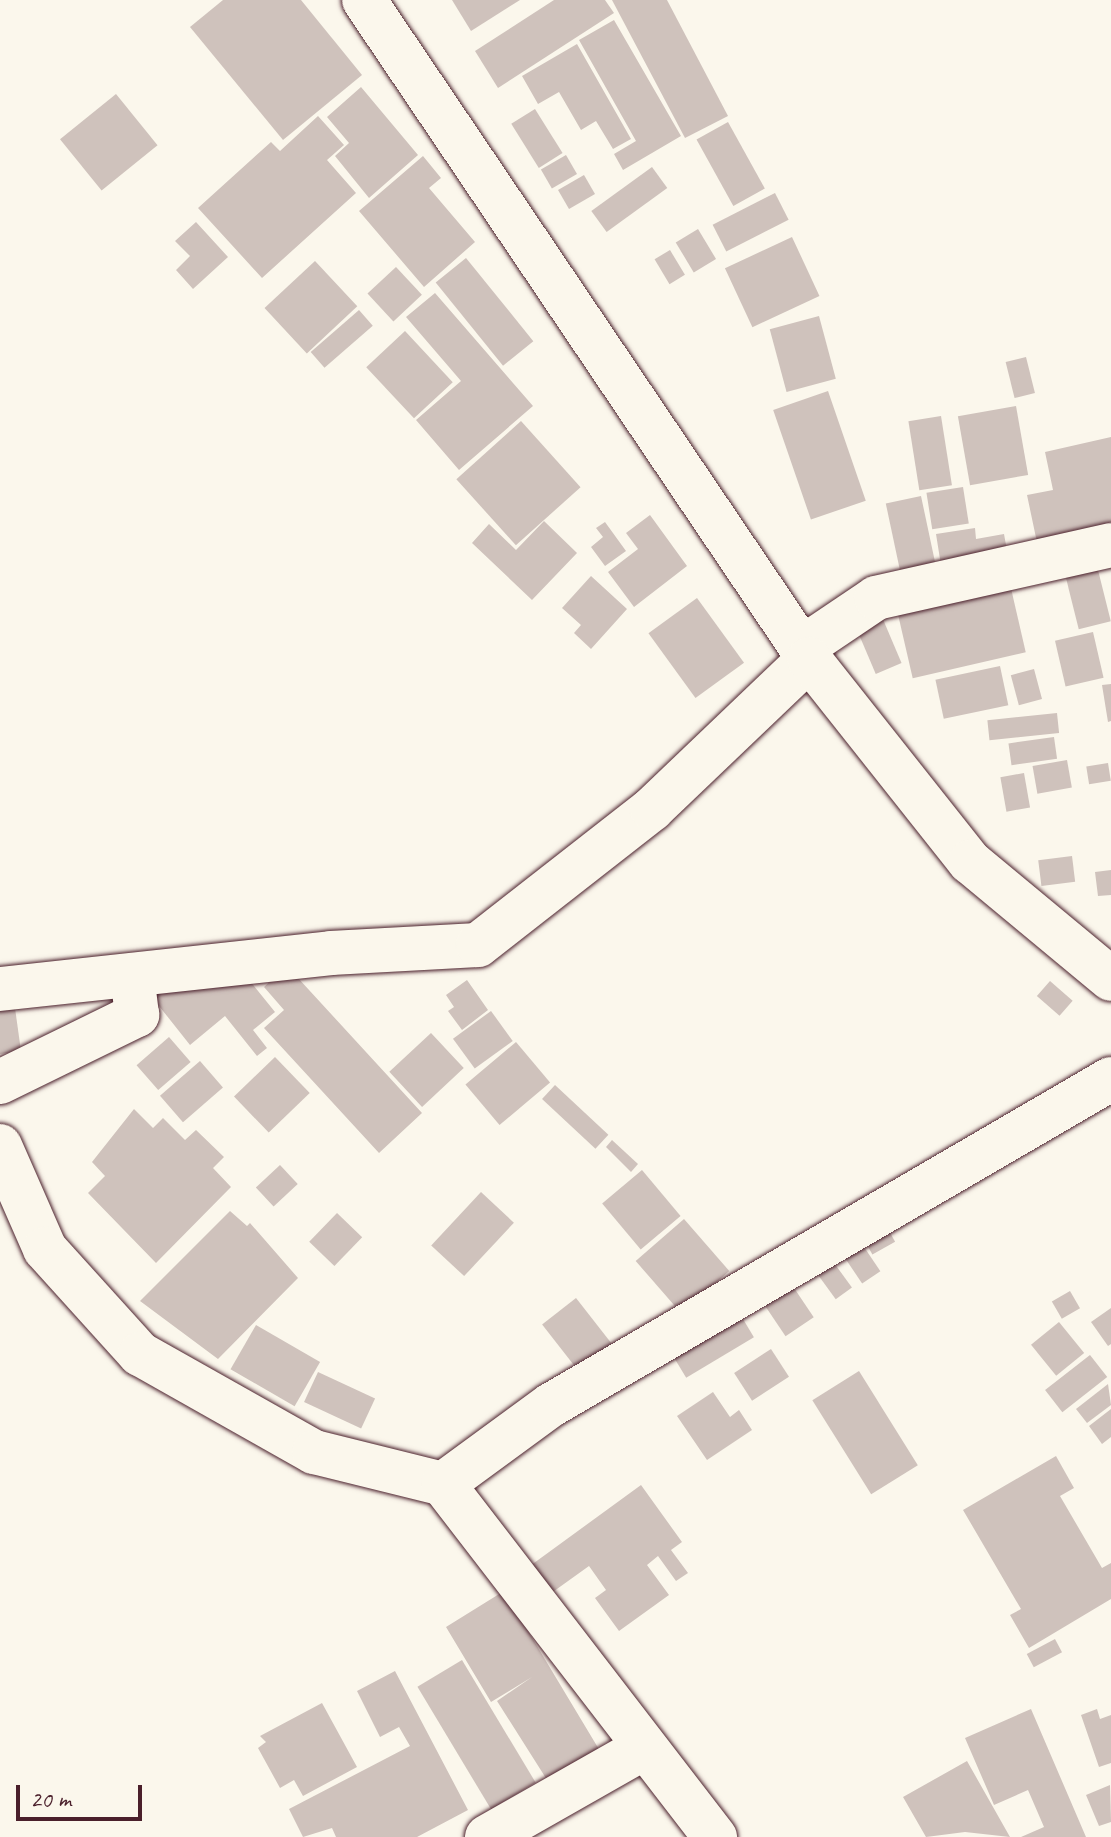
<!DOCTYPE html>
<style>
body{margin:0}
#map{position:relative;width:1111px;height:1837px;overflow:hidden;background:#fbf7ec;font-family:Caveat,sans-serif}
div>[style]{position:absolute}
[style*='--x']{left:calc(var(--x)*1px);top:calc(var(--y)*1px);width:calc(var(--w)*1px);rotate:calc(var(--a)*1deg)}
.building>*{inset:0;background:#cfc2bc;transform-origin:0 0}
.roads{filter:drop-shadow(0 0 2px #4a1f2b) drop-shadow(0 0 2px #4a1f2b)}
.street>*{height:44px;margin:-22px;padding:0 22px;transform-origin:22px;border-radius:22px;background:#fbf7ec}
.secondary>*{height:44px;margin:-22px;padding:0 22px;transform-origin:22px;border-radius:22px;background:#fbf7ec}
span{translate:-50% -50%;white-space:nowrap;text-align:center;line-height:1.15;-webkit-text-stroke:6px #fbf7ec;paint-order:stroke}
.scale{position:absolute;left:16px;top:1785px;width:126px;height:36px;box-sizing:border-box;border:4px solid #4a1f2b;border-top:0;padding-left:10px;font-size:24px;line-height:28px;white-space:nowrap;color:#4a1f2b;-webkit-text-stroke:6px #fbf7ec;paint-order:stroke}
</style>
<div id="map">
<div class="building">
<i style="clip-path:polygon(223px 0,301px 0,362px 75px,283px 140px,190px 27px)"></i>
<i style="clip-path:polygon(452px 0,520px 0,471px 31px)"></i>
<i style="clip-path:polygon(554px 0,605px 0,614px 13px,498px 88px,475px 51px)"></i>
<i style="clip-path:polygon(612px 0,667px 0,728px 116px,685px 138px)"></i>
<i style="clip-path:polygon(614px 20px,681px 136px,623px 170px,614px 154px,636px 141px,579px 40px)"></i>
<i style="clip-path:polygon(577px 44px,631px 139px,613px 149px,596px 121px,581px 130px,559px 92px,538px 104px,522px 76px)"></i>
<i style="clip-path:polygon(361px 87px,418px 155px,369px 198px,335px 156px,349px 143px,327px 117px)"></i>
<i style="left:116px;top:94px;width:66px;height:72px;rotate:51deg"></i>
<i style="left:535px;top:109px;width:52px;height:28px;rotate:58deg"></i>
<i style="clip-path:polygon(318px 116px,344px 145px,327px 160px,356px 193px,262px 278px,198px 208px,271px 142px,280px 151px)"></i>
<i style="left:728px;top:122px;width:76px;height:36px;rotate:61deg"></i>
<i style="left:566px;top:155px;width:22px;height:29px;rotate:60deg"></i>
<i style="clip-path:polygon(423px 156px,441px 178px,429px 188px,475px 242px,424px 287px,359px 211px)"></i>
<i style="left:652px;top:167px;width:26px;height:75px;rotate:54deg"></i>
<i style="left:584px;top:175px;width:22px;height:30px;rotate:60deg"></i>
<i style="left:775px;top:193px;width:30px;height:70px;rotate:63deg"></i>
<i style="clip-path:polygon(196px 222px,228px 257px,193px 289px,176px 270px,190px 256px,175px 241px)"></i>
<i style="left:698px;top:229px;width:35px;height:26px;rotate:59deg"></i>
<i style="left:792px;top:237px;width:65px;height:74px;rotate:65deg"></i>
<i style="left:670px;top:250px;width:29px;height:18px;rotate:59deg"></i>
<i style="left:466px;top:258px;width:107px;height:39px;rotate:51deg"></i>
<i style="left:315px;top:261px;width:62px;height:69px;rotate:47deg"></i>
<i style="left:396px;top:267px;width:38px;height:39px;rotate:47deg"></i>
<i style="clip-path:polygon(435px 293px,533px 406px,459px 470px,416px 420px,461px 381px,406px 317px)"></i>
<i style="left:359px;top:310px;width:21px;height:64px;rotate:49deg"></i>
<i style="left:819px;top:316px;width:65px;height:51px;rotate:75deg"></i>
<i style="left:405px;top:331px;width:70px;height:53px;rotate:47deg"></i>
<i style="left:1026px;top:357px;width:37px;height:21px;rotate:76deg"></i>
<i style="left:828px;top:391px;width:116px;height:58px;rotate:71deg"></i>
<i style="left:1016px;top:406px;width:70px;height:59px;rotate:80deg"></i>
<i style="left:941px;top:416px;width:70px;height:33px;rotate:81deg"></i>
<i style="left:521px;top:421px;width:89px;height:87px;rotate:48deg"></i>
<i style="clip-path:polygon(1111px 437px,1111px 536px,1039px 552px,1027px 495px,1053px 490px,1045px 452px)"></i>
<i style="left:963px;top:487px;width:37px;height:37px;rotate:81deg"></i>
<i style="left:921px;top:496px;width:85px;height:36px;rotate:78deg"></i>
<i style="clip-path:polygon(650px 515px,687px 566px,634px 607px,608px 572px,638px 549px,626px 533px)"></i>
<i style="clip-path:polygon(544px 521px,577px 553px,532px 600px,472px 543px,489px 524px,516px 550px)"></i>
<i style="clip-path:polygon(605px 522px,626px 551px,605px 566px,591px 547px,603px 537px,596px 528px)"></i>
<i style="clip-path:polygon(975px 528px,976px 539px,1004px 534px,1010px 567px,943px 578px,936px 534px)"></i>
<i style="left:1097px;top:566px;width:57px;height:33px;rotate:76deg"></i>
<i style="clip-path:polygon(591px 576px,627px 609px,591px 649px,574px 633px,581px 625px,562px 608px)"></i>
<i style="left:1010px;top:584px;width:70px;height:116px;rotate:77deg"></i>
<i style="left:697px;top:598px;width:80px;height:60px;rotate:54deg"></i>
<i style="left:882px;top:617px;width:50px;height:28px;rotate:67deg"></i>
<i style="left:1093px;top:632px;width:47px;height:39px;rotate:77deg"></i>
<i style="left:1000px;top:666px;width:40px;height:66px;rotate:78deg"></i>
<i style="left:1034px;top:669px;width:31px;height:24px;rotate:75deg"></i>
<i style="clip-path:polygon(1111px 684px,1111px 721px,1108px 722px,1102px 685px)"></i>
<i style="left:1057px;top:713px;width:20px;height:70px;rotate:84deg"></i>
<i style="left:1054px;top:737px;width:22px;height:46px;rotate:82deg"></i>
<i style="left:1067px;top:760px;width:28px;height:35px;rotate:80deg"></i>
<i style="left:1108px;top:763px;width:18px;height:22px;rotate:81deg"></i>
<i style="left:1024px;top:773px;width:35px;height:24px;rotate:80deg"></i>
<i style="left:1072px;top:856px;width:26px;height:34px;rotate:83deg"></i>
<i style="clip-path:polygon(1111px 870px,1111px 895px,1098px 896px,1095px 872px)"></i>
<i style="clip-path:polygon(287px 966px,422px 1113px,379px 1153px,264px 1028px,284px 1010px,264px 987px)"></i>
<i style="clip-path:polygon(246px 976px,275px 1012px,253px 1030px,267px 1048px,257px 1056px,225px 1016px,190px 1045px,144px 987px)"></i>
<i style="clip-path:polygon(467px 980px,488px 1010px,462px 1030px,448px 1011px,454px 1007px,446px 995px)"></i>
<i style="left:1050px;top:981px;width:30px;height:20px;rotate:41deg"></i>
<i style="clip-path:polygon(15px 1008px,21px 1051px,0 1054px,0 1010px)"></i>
<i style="left:491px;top:1011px;width:37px;height:47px;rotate:54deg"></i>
<i style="left:431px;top:1033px;width:48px;height:57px;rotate:47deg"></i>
<i style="left:169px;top:1037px;width:33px;height:43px;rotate:49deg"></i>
<i style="left:516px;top:1042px;width:53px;height:66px;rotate:50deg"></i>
<i style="left:275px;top:1057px;width:50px;height:57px;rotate:46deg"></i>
<i style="left:200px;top:1061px;width:35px;height:53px;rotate:49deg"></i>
<i style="left:555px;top:1085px;width:73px;height:19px;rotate:43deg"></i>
<i style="clip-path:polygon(134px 1109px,153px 1128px,163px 1118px,185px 1140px,196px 1130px,224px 1157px,213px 1168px,231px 1187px,156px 1263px,88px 1193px,105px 1176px,92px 1162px)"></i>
<i style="clip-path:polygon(612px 1140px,638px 1164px,631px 1172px,606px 1147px)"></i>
<i style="left:280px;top:1165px;width:26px;height:33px;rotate:47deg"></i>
<i style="left:642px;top:1170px;width:60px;height:52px;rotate:50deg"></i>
<i style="left:481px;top:1192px;width:45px;height:73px;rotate:43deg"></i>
<i style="clip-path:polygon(230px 1211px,247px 1226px,250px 1223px,298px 1278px,218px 1359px,140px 1301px)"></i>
<i style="left:337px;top:1213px;width:35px;height:40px;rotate:44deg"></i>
<i style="left:684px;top:1219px;width:69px;height:64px;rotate:49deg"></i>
<i style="left:883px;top:1220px;width:25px;height:26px;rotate:61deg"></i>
<i style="left:858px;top:1238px;width:40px;height:22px;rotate:56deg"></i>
<i style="left:829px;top:1256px;width:39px;height:20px;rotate:54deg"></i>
<i style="left:788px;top:1279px;width:46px;height:34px;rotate:56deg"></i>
<i style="left:1070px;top:1291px;width:20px;height:21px;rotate:60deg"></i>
<i style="left:576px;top:1298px;width:60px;height:43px;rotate:52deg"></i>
<i style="clip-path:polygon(1111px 1308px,1111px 1344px,1108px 1346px,1091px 1322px)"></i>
<i style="left:740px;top:1314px;width:27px;height:79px;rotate:59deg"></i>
<i style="left:1059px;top:1322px;width:40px;height:36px;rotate:51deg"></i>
<i style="left:256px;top:1325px;width:74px;height:51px;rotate:30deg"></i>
<i style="left:771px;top:1349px;width:33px;height:44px;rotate:57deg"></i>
<i style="left:1090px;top:1355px;width:28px;height:57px;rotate:52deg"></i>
<i style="left:859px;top:1371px;width:111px;height:55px;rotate:58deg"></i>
<i style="left:318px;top:1372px;width:63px;height:33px;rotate:25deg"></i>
<i style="clip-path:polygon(1108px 1384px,1111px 1405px,1087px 1423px,1076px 1409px)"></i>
<i style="clip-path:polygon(713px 1392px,730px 1417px,739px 1410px,752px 1430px,707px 1460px,677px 1416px)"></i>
<i style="clip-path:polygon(1111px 1409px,1111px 1437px,1102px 1444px,1089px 1426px)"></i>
<i style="clip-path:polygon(1056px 1456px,1074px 1488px,1060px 1496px,1102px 1568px,1111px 1563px,1111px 1599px,1029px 1648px,1010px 1615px,1021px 1609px,963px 1510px)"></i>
<i style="clip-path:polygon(641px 1485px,682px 1542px,671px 1550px,688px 1573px,676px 1581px,658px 1556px,647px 1565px,669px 1595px,619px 1631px,595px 1598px,606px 1590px,589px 1566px,543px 1599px,523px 1571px)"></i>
<i style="clip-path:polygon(504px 1591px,600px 1751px,549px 1783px,497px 1701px,532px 1677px,491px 1702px,446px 1627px)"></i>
<i style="left:1055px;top:1639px;width:15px;height:32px;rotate:62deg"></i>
<i style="left:462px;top:1660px;width:143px;height:52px;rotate:59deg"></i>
<i style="clip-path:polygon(395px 1671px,468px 1810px,417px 1837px,336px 1837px,332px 1828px,303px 1837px,289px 1809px,410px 1746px,399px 1727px,380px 1737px,357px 1691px)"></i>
<i style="clip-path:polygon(322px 1703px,357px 1767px,303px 1796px,294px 1780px,280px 1788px,258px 1748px,266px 1742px,260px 1736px)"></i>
<i style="clip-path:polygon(1031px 1709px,1086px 1837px,1021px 1837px,1044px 1827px,1028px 1790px,994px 1805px,965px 1738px)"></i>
<i style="clip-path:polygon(1097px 1709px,1100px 1719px,1111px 1715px,1111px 1763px,1099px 1767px,1081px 1715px)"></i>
<i style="clip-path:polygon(967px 1761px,1010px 1837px,965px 1832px,926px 1837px,903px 1797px)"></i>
<i style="clip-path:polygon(1110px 1785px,1111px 1822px,1099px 1826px,1086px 1795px)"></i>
</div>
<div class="roads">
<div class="street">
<i style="--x:802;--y:648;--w:89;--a:-34"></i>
<i style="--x:876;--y:598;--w:241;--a:-12.7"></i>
<i style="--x:0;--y:989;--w:333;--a:-6.2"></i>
<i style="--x:331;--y:953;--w:147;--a:-3.1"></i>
<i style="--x:478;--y:945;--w:221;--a:-38"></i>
<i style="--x:652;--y:809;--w:217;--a:-43.7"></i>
<i style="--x:0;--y:1082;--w:153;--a:-26.1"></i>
<i style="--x:137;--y:1015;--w:40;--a:-97.1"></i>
<i style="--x:0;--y:1146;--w:112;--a:66.4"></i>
<i style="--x:45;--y:1249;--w:142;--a:47.9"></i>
<i style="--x:140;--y:1354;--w:200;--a:29.4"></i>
<i style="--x:314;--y:1452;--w:133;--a:13.9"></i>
<i style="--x:443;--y:1484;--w:446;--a:52.4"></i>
<i style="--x:443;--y:1484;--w:134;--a:-36.2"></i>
<i style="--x:551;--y:1405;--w:648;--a:-30.21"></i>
<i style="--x:487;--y:1837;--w:178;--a:-29.6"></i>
</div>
<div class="secondary">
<i style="--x:364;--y:0;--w:795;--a:55.97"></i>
<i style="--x:809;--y:659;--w:259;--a:51.6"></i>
<i style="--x:970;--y:862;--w:183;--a:39.7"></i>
</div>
</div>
<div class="scale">20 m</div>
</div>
